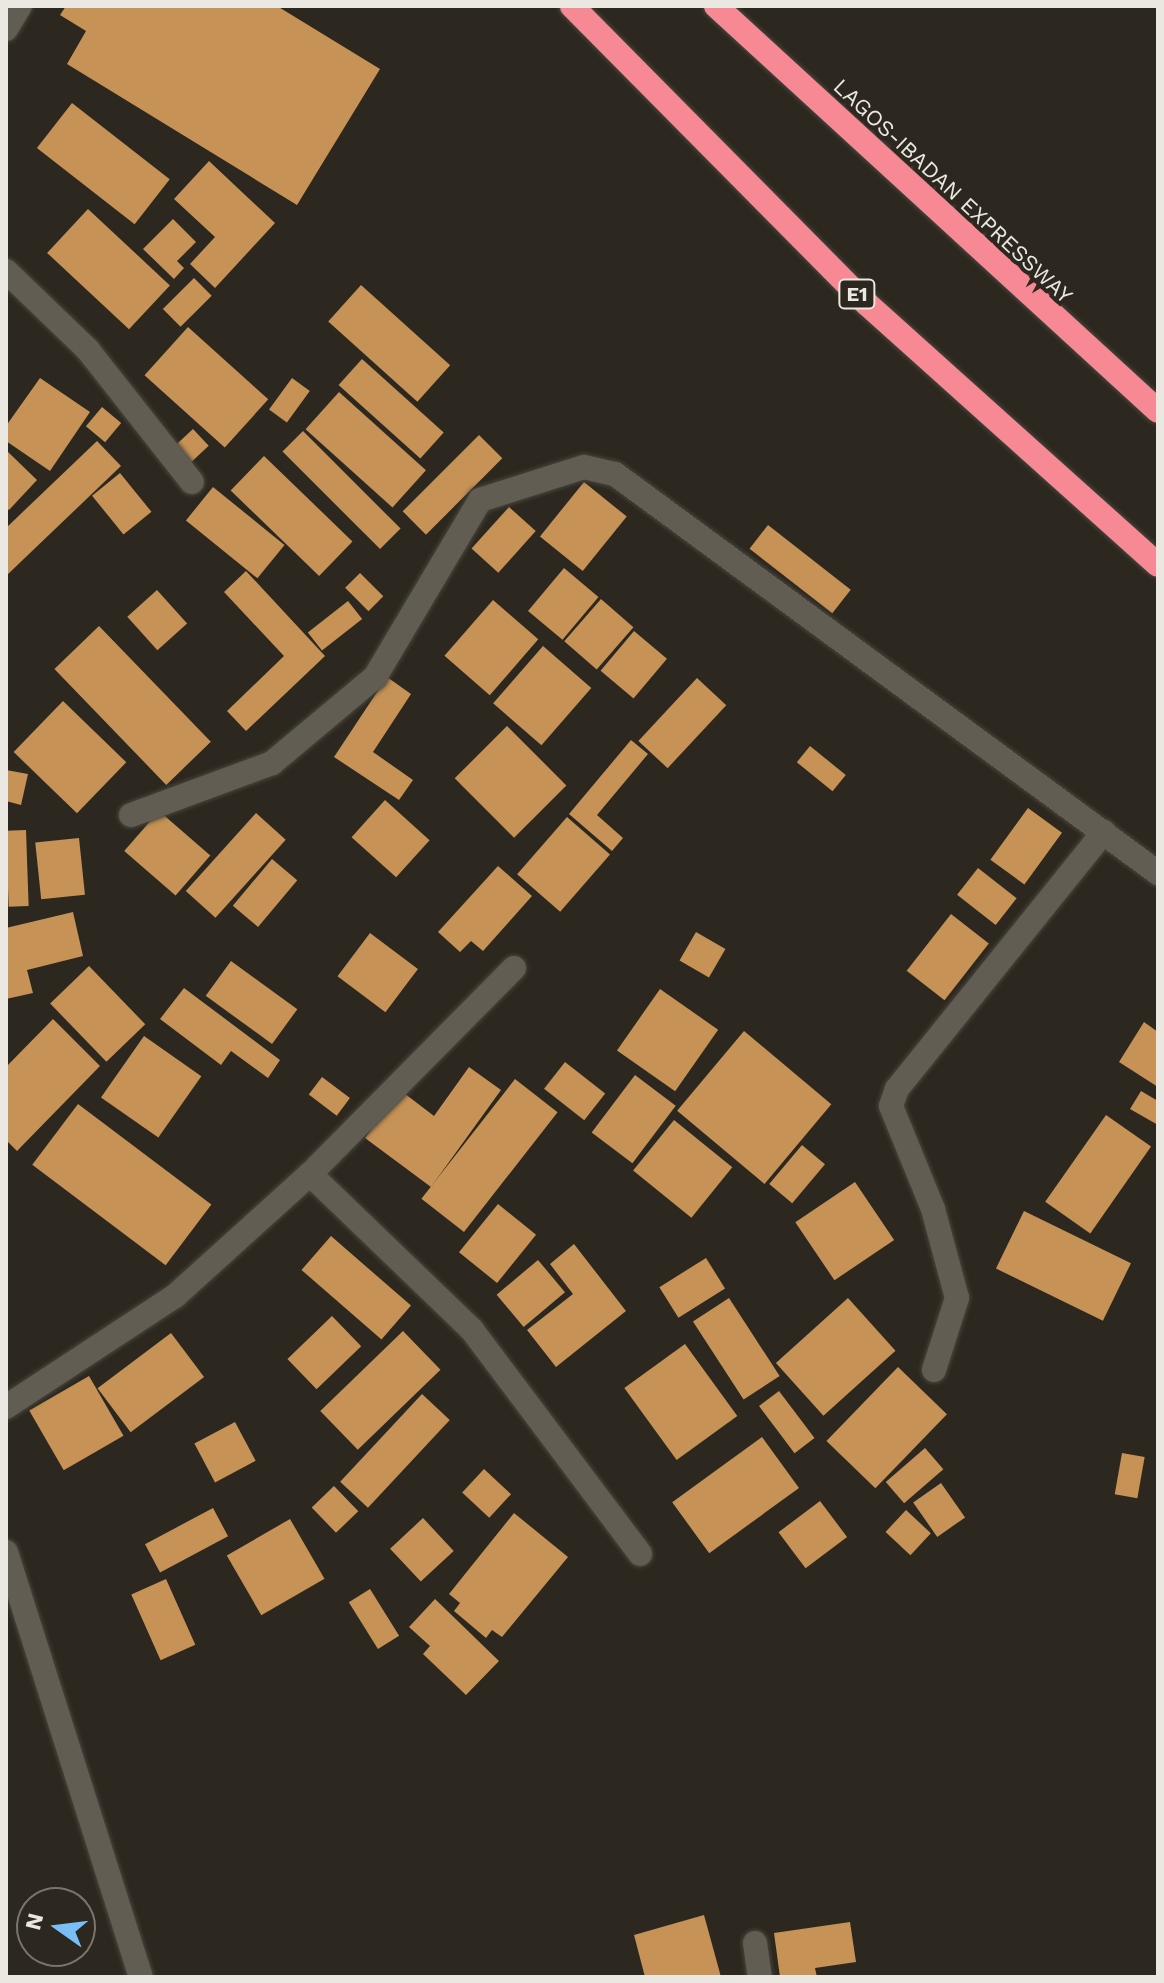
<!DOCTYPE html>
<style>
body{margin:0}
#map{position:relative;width:1164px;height:1983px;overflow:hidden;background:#2c281f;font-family:"Work Sans",sans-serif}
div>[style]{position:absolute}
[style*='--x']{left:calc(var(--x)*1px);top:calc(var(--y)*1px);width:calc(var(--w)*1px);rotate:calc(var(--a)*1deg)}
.building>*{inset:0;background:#c69256;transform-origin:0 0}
.roads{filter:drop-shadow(0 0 2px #48453d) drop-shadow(0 0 2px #48453d)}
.street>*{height:24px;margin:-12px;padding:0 12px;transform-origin:12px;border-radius:12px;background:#615d53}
.secondary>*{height:24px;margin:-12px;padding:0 12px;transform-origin:12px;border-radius:12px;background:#615d53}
.highway>*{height:24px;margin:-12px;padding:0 12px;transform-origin:12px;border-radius:12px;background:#f68993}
span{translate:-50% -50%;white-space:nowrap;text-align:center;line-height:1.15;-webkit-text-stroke:8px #2c281f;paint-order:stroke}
.shield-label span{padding:2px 6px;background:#2c281f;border:2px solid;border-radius:6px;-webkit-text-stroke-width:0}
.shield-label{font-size:20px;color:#ebe8e2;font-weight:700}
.street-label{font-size:22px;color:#ebe8e2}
.frame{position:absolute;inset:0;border:8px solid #ebe8e2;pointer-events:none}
.north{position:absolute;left:16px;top:1887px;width:80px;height:80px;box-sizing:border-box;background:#2c281f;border:2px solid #78756d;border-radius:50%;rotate:284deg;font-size:22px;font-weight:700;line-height:32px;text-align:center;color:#ebe8e2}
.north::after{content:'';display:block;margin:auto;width:28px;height:36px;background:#7abef8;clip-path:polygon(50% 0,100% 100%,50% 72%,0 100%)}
</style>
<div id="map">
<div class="building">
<i style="clip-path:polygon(66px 6px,277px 6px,380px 69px,297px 205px,67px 64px,86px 31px,60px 15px)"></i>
<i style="left:72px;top:103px;width:124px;height:57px;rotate:38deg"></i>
<i style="clip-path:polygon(209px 161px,275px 223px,215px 288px,190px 264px,215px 237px,174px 199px)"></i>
<i style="left:88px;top:209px;width:112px;height:60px;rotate:43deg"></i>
<i style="clip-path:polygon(173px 219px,196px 242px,177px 261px,184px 268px,174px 279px,143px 249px)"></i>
<i style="left:194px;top:278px;width:25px;height:44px;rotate:45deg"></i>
<i style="left:361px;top:285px;width:120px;height:49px;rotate:42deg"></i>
<i style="left:188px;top:327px;width:108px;height:65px;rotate:42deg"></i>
<i style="left:362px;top:359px;width:110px;height:35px;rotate:42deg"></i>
<i style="clip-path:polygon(40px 378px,90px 412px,50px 471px,6px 441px,6px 426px)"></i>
<i style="left:292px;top:378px;width:22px;height:39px;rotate:36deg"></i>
<i style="left:339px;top:392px;width:117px;height:50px;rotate:42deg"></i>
<i style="left:102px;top:407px;width:25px;height:25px;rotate:40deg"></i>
<i style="left:193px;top:429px;width:23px;height:28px;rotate:47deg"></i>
<i style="left:303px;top:431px;width:138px;height:29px;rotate:45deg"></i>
<i style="left:479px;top:435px;width:33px;height:108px;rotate:45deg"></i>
<i style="clip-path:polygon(97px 441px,121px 466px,6px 576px,6px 528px)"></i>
<i style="clip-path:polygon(6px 450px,37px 480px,9px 510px,6px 508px)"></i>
<i style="left:264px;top:456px;width:123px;height:48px;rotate:44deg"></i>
<i style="left:120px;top:473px;width:50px;height:36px;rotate:51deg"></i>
<i style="left:584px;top:482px;width:55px;height:70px;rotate:39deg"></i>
<i style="left:213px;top:487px;width:92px;height:43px;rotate:39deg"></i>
<i style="left:509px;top:507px;width:36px;height:56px;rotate:42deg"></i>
<i style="left:768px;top:525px;width:105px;height:30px;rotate:38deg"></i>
<i style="left:564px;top:568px;width:45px;height:56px;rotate:40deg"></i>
<i style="clip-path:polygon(246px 571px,325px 656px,246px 731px,227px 711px,284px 656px,224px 592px)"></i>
<i style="left:360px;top:573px;width:33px;height:21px;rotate:45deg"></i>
<i style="left:157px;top:590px;width:45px;height:40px;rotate:48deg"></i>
<i style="left:601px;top:599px;width:43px;height:56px;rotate:41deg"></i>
<i style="left:493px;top:600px;width:60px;height:74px;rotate:41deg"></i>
<i style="left:348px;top:601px;width:23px;height:51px;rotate:52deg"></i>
<i style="left:99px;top:626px;width:161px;height:62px;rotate:46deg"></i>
<i style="left:634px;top:631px;width:43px;height:52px;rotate:40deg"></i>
<i style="left:543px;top:646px;width:64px;height:76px;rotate:41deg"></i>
<i style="clip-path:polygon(387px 677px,411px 694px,373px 752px,413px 780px,399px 800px,334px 757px)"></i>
<i style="left:697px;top:678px;width:40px;height:86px;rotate:43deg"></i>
<i style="left:63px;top:701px;width:88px;height:71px;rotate:44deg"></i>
<i style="left:507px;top:726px;width:84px;height:74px;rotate:45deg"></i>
<i style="clip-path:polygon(631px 740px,648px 754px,597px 815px,623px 838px,612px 851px,569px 814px)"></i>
<i style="left:810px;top:746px;width:46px;height:21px;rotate:39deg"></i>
<i style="clip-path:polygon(6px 770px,28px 774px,21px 805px,6px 801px)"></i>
<i style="left:385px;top:800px;width:60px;height:50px;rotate:42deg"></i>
<i style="left:1028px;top:808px;width:42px;height:64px;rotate:36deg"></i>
<i style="left:159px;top:811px;width:68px;height:53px;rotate:41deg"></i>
<i style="left:256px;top:813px;width:40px;height:105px;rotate:42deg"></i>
<i style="left:567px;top:817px;width:57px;height:76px;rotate:41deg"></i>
<i style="left:26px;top:830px;width:76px;height:20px;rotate:88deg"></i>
<i style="left:79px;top:838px;width:57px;height:44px;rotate:84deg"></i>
<i style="left:272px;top:859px;width:33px;height:61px;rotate:40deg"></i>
<i style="clip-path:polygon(498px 866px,532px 896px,483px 951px,471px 941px,460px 952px,438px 932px)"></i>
<i style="left:978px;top:868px;width:49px;height:34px;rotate:38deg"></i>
<i style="clip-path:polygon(73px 912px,83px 956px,27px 970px,33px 993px,6px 999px,6px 928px)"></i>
<i style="left:951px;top:914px;width:48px;height:72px;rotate:38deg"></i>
<i style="left:696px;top:932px;width:34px;height:33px;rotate:30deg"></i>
<i style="left:370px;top:933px;width:60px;height:54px;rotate:37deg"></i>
<i style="left:231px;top:961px;width:82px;height:43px;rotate:36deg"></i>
<i style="left:89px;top:966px;width:81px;height:54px;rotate:46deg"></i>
<i style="clip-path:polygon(184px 988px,280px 1060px,268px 1078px,231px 1051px,221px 1065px,160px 1019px)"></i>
<i style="left:660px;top:989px;width:71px;height:75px;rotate:35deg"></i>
<i style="clip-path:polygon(53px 1019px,100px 1066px,17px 1151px,6px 1140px,6px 1067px)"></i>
<i style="clip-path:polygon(1144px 1022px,1158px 1032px,1158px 1087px,1119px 1062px)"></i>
<i style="left:744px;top:1031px;width:114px;height:104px;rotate:40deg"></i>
<i style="left:144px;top:1036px;width:70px;height:75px;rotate:35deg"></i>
<i style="left:565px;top:1062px;width:51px;height:34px;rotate:38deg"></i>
<i style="clip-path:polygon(469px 1067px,501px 1090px,431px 1187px,365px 1138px,400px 1090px,434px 1116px)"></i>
<i style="left:635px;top:1075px;width:51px;height:72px;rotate:37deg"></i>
<i style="left:322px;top:1077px;width:35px;height:22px;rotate:37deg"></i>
<i style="left:515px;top:1079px;width:54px;height:152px;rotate:38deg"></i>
<i style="clip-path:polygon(1141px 1091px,1158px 1101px,1158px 1125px,1130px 1109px)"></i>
<i style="left:78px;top:1104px;width:167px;height:76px;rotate:37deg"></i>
<i style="left:1106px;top:1115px;width:55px;height:106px;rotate:35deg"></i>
<i style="left:674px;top:1120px;width:75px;height:65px;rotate:39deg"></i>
<i style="left:802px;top:1145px;width:30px;height:51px;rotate:40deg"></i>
<i style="left:855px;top:1182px;width:70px;height:72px;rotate:56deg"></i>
<i style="left:498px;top:1204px;width:49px;height:62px;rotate:39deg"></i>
<i style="left:1024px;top:1211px;width:119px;height:64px;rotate:26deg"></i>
<i style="left:331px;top:1236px;width:106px;height:45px;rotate:41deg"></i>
<i style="clip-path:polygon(574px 1244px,626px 1311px,556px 1367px,527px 1330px,573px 1294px,550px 1264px)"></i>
<i style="left:706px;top:1258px;width:36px;height:55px;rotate:58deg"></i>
<i style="left:538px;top:1260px;width:42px;height:54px;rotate:50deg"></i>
<i style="left:729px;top:1298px;width:93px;height:43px;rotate:57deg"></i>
<i style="left:848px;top:1298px;width:71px;height:97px;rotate:48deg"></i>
<i style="left:332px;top:1316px;width:42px;height:62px;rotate:46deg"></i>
<i style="left:403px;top:1331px;width:54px;height:115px;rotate:46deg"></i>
<i style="left:171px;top:1333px;width:55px;height:92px;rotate:53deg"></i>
<i style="left:685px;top:1344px;width:89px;height:75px;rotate:54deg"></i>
<i style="left:898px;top:1367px;width:68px;height:103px;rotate:44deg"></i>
<i style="left:89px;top:1376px;width:69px;height:69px;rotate:60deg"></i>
<i style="left:779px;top:1391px;width:59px;height:25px;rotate:53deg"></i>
<i style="left:422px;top:1394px;width:38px;height:120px;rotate:43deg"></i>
<i style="left:235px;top:1422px;width:44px;height:46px;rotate:62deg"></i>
<i style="left:762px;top:1437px;width:63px;height:111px;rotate:54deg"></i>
<i style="left:925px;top:1448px;width:28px;height:52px;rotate:49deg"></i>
<i style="left:1122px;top:1453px;width:23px;height:42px;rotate:10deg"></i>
<i style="left:484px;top:1469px;width:37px;height:32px;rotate:43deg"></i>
<i style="left:941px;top:1483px;width:42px;height:34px;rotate:55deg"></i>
<i style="left:334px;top:1486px;width:35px;height:31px;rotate:46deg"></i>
<i style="left:820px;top:1501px;width:45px;height:52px;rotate:53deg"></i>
<i style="left:213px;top:1508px;width:32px;height:77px;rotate:62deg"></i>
<i style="left:906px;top:1510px;width:34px;height:30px;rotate:43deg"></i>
<i style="clip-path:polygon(514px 1513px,568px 1557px,502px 1637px,492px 1630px,486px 1638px,454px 1611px,460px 1603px,449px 1594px)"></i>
<i style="left:423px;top:1518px;width:45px;height:45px;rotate:47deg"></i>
<i style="left:290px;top:1519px;width:69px;height:73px;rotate:60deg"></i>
<i style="left:166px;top:1579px;width:72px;height:38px;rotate:66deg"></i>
<i style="left:370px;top:1589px;width:55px;height:25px;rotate:58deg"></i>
<i style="clip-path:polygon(435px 1599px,499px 1661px,466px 1695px,423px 1654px,430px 1646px,409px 1627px)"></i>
<i style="clip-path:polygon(704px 1915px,721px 1977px,645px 1977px,634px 1935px)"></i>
<i style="clip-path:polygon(850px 1922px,856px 1962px,815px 1968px,817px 1977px,780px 1977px,774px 1933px)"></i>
</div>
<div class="roads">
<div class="street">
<i style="--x:6;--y:271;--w:114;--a:43.9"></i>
<i style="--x:88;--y:350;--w:168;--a:51.8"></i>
<i style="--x:131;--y:815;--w:150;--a:-20.2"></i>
<i style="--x:272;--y:763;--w:134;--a:-39.9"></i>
<i style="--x:375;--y:677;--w:206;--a:-59.3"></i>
<i style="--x:480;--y:500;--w:109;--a:-17.6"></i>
<i style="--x:584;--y:467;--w:32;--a:13"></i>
<i style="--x:615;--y:474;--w:674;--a:36.31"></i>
<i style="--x:514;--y:968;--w:290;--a:134.7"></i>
<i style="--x:310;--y:1174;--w:225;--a:43.9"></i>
<i style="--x:472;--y:1330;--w:280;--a:53.1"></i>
<i style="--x:934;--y:1370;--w:76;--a:-72.3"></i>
<i style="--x:957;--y:1298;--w:92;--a:-105.1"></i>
<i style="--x:933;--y:1209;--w:111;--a:-112.2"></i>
<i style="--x:891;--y:1106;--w:18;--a:-71"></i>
<i style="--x:897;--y:1089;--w:330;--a:-51.2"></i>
<i style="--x:6;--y:1407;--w:202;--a:-33.3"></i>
<i style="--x:175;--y:1296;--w:182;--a:-42.1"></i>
<i style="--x:755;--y:1943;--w:34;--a:82"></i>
</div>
<div class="secondary">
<i style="--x:6;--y:29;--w:27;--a:-59"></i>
<i style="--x:6;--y:1552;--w:446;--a:72.4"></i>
</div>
<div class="highway">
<i style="--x:572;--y:6;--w:418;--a:45.3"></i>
<i style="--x:866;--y:303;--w:392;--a:41.9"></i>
<i style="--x:716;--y:6;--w:599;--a:42.5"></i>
</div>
</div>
<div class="shield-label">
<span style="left:857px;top:294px">E1</span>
</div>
<div class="street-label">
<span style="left:953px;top:191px;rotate:43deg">LAGOS-IBADAN EXPRESSWAY</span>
</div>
<div class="frame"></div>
<div class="north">N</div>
</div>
